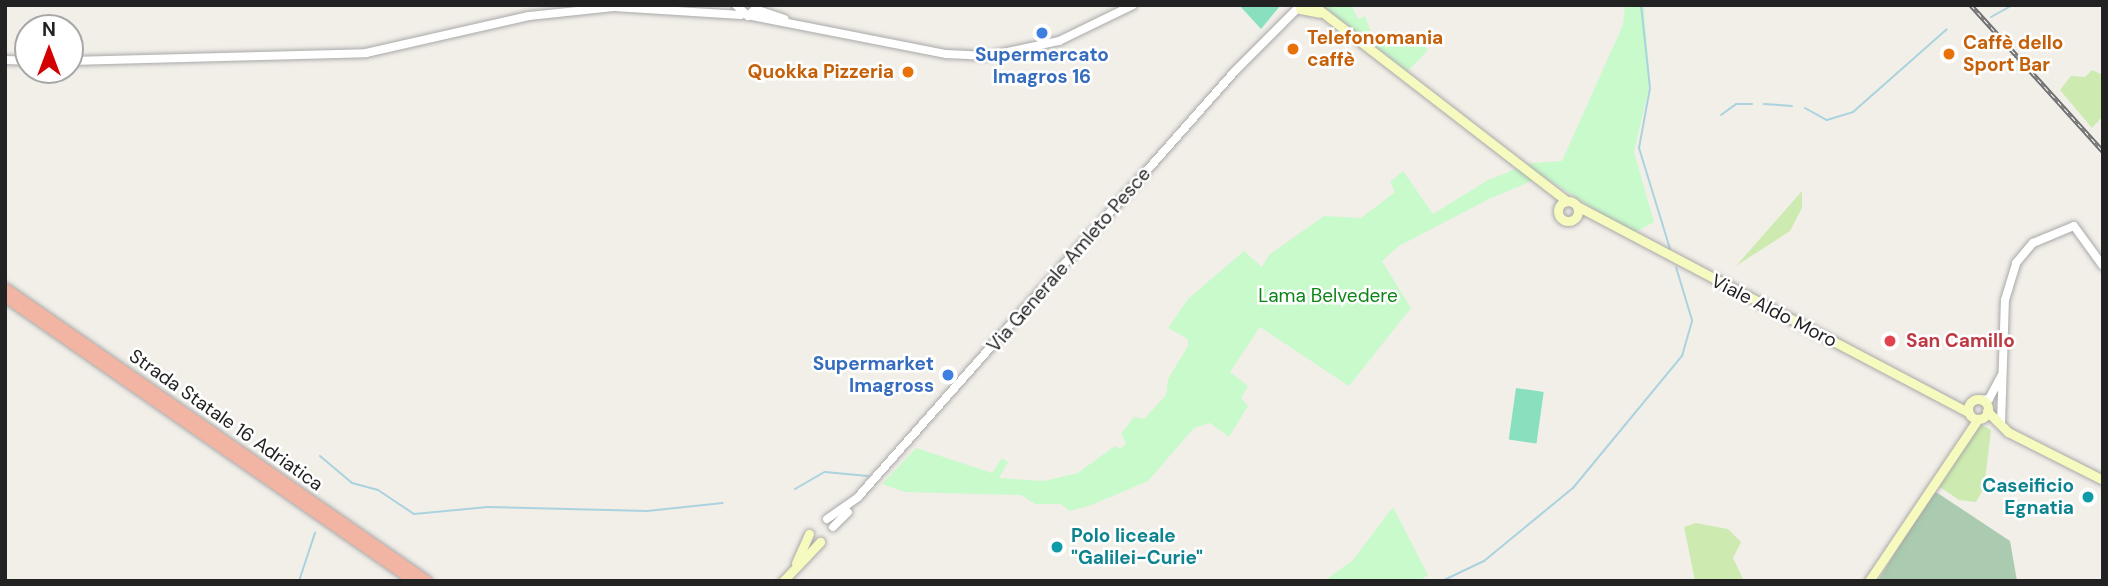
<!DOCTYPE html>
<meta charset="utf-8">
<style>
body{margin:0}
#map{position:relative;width:2108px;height:586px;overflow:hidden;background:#f2efe9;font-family:"DM Sans",sans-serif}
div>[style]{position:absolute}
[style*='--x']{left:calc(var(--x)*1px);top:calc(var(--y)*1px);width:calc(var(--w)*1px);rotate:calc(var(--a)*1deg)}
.grass>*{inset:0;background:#cdebb0}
.cemetery>*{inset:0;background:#aacbaf}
.park>*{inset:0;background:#c8facc}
.pitch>*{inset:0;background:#88e0be;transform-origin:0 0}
.stream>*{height:2px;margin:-1px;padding:0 1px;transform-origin:1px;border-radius:1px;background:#aad3df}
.roads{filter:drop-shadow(0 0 2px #a9a9a9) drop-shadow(0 0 2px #a9a9a9)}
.tertiary>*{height:8px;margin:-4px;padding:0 4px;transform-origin:4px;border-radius:4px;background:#fff}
.secondary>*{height:9px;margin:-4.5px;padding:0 4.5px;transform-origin:4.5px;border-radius:4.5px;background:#f7fabf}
.secondary>.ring{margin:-4.5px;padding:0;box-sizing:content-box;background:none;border:9px solid #f7fabf;border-radius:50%}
.trunk>*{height:10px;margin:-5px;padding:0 5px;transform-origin:5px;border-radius:5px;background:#f2b4a3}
.rail>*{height:4.5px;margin-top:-2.25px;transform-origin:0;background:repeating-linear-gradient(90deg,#fff 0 5px,#707070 0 10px);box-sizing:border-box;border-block:2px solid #707070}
.dots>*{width:19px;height:19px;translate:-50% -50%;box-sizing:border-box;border:4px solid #fff;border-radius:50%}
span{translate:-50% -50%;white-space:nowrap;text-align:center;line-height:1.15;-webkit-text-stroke:5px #fff;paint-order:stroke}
.food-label{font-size:19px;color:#c56008;font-weight:700}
.left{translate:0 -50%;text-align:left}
.right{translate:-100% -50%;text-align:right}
.shop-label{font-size:19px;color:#366cbe;font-weight:700}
.street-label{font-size:19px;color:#222}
.park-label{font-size:19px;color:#0c8416}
.health-label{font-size:19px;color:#be3a42;font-weight:700}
.culture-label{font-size:19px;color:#0d838f;font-weight:700}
.frame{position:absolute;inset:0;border:7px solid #222;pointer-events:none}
.north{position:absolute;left:14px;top:14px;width:70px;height:70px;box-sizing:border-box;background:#fff;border:2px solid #a7a7a7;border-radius:50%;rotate:0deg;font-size:19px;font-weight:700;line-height:28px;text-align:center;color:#222}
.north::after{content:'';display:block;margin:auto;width:24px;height:32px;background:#d40000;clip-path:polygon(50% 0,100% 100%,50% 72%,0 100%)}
</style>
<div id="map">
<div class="grass">
<i style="clip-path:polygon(2092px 70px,2103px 75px,2103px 116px,2092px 128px,2060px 90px,2071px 76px,2085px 77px)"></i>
<i style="clip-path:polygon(1802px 191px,1802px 208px,1790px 231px,1736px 266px)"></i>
<i style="clip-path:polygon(1978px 423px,1991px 430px,1984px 488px,1976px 502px,1959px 500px,1934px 483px)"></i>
<i style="clip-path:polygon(1696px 523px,1728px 529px,1741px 542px,1733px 558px,1744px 581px,1695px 581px,1684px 527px)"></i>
</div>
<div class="cemetery">
<i style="clip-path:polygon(1933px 490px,2010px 541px,2017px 581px,1878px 581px)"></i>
</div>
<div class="park">
<i style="clip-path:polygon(1321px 5px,1351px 5px,1358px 19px,1365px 16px,1371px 33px,1391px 47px,1416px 35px,1428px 50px,1408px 71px)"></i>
<i style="clip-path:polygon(1625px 5px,1644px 5px,1650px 83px,1634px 152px,1654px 222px,1632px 234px,1543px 176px,1489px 199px,1399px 246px,1382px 261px,1411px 308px,1349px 386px,1260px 327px,1230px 372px,1248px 386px,1241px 398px,1248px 406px,1229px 437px,1210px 423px,1194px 428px,1148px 481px,1089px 506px,1069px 511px,1061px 504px,1035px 504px,1021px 495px,905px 492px,882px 484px,916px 448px,992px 473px,1002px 458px,1008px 462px,999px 478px,1044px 481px,1078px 473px,1115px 446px,1120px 449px,1126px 443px,1121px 434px,1134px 417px,1144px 419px,1166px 395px,1168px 379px,1188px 346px,1188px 339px,1168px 328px,1188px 299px,1244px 251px,1262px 267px,1269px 255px,1324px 216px,1361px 218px,1395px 192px,1390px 182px,1403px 171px,1433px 214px,1488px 180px,1532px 163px,1562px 161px,1623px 25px)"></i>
<i style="clip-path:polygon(1393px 507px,1428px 575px,1419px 581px,1324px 581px,1353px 560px)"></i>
</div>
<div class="pitch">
<i style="clip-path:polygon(1239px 5px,1279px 5px,1280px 6px,1261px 29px)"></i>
<i style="left:1516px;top:388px;width:28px;height:52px;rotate:8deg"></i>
</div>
<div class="stream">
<i style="--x:1641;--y:5;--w:83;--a:83.8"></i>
<i style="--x:1650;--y:88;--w:61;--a:100.4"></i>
<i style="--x:1639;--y:148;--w:106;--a:72.9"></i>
<i style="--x:1991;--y:17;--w:25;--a:-29"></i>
<i style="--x:1764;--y:104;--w:28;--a:4"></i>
<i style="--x:1805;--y:108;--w:25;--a:29"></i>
<i style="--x:1827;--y:120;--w:27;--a:-17"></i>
<i style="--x:1853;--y:112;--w:125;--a:-41.4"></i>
<i style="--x:1721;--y:115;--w:19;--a:-36"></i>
<i style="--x:1736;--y:104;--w:16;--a:0"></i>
<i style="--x:320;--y:456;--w:42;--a:40.2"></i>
<i style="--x:352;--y:483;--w:27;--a:15"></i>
<i style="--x:378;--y:490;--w:43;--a:33.7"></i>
<i style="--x:414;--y:514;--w:74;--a:-5.4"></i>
<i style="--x:488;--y:507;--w:159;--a:1.4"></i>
<i style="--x:647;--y:511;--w:76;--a:-6"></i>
<i style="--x:795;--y:489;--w:34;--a:-30"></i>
<i style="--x:825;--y:472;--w:43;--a:5.3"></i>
<i style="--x:299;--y:581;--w:51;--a:-71.6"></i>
<i style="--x:1442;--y:581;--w:47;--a:-25.5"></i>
<i style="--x:1484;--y:561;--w:115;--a:-39.4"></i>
<i style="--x:1573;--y:488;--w:171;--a:-50.5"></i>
<i style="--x:1682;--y:356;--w:37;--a:-74"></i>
<i style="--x:1692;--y:320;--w:55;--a:-106.8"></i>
</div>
<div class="roads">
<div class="tertiary">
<i style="--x:736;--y:5;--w:16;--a:43"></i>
<i style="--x:748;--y:16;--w:16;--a:-45"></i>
<i style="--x:758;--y:10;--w:28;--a:19"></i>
<i style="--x:752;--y:16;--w:198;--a:11.1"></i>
<i style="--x:946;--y:54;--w:43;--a:2.7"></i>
<i style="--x:989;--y:56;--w:72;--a:-12.1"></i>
<i style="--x:1059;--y:41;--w:82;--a:-25.9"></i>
<i style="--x:5;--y:60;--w:23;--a:2"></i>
<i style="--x:70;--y:61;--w:296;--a:-1.5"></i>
<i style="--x:366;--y:53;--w:167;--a:-12.8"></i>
<i style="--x:529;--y:16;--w:85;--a:-6"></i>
<i style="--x:614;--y:7;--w:127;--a:3.6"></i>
<i style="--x:1979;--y:400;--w:10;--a:-6"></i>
<i style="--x:1989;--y:399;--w:27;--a:-62"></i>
<i style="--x:2001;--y:425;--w:125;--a:-88.2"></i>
<i style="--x:2005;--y:300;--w:39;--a:-73"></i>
<i style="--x:2016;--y:263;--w:26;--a:-50"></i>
<i style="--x:2033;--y:243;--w:44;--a:-22.5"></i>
<i style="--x:2074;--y:226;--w:49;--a:54.1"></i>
<i style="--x:827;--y:519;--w:38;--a:-35"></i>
<i style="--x:858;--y:497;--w:569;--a:-48.49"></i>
<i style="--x:1235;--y:71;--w:88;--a:-45"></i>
<i style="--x:833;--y:527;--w:21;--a:-45"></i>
</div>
<div class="secondary">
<i style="--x:1313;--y:5;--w:321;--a:37.7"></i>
<i style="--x:1300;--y:9;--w:20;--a:11"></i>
<i class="ring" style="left:1558px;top:201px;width:11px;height:11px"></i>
<i style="--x:1577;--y:206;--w:442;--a:27.8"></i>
<i class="ring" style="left:1968px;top:399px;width:11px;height:11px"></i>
<i style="--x:1987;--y:411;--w:30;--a:45"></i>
<i style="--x:2008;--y:432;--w:106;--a:26.8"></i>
<i style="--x:796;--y:563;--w:32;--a:-66"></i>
<i style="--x:783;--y:581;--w:54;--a:-46.5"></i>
<i style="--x:1869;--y:581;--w:195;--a:-56.1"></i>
</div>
<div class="trunk">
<i style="--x:5;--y:288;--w:514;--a:34.77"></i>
<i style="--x:5;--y:297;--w:497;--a:34.8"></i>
</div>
</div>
<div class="rail">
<i style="--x:1971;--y:5;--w:197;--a:47.9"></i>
</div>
<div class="dots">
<i style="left:1042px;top:33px;background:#3f7fe0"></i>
<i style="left:1293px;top:49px;background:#e8710a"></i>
<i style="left:1949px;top:54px;background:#e8710a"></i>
<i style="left:908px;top:72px;background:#e8710a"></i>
<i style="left:1890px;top:341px;background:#e0444e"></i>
<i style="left:948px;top:375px;background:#3f7fe0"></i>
<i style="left:2088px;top:497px;background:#0f9aa8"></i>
<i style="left:1057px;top:547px;background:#0f9aa8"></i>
</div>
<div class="food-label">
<span class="left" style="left:1307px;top:49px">Telefonomania<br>caffè</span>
<span class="left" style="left:1963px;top:54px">Caffè dello<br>Sport Bar</span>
<span class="right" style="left:894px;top:72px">Quokka Pizzeria</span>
</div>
<div class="shop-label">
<span style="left:1042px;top:66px">Supermercato<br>Imagros 16</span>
<span class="right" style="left:934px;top:375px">Supermarket<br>Imagross</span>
</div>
<div class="street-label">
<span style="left:1069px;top:260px;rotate:-49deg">Via Generale Amleto Pesce</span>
<span style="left:1774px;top:311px;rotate:27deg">Viale Aldo Moro</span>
<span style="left:226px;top:420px;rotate:35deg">Strada Statale 16 Adriatica</span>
</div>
<div class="park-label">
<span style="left:1328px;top:296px">Lama Belvedere</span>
</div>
<div class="health-label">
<span class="left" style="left:1906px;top:341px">San Camillo</span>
</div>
<div class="culture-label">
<span class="right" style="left:2074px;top:497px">Caseificio<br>Egnatia</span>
<span class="left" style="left:1071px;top:547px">Polo liceale<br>"Galilei-Curie"</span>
</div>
<div class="frame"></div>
<div class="north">N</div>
</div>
